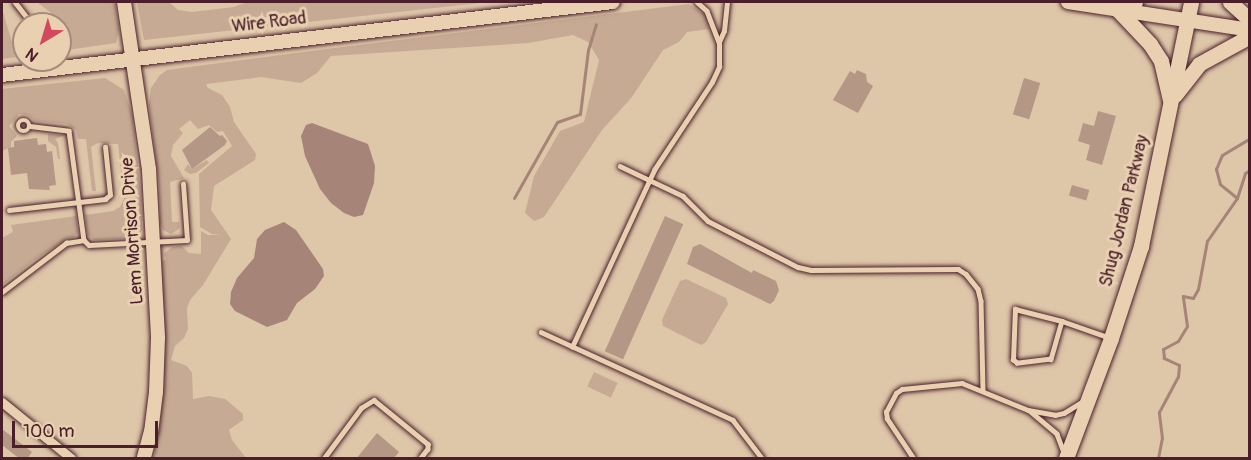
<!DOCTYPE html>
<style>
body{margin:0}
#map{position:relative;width:1251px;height:460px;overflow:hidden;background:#dec6a8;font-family:Pangolin,sans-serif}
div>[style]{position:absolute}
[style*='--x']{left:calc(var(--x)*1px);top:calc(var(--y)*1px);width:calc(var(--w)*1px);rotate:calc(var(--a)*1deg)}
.green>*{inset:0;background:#c6aa93;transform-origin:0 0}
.water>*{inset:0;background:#a68578}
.stream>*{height:3px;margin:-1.5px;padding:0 1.5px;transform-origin:1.5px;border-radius:1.5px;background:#a68578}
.building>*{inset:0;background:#b49784;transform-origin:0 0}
.roads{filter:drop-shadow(0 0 2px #4a1f2b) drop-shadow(0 0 2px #4a1f2b)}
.lane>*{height:4.5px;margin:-2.25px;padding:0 2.25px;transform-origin:2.25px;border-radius:2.25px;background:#e8d0b0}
.lane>.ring{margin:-2.25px;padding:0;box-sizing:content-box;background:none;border:4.5px solid #e8d0b0;border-radius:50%}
.street>*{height:9px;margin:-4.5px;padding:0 4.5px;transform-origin:4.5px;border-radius:4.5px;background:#e8d0b0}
.secondary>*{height:14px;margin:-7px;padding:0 7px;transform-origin:7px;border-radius:7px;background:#e8d0b0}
.primary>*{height:15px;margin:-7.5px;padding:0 7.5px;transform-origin:7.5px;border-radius:7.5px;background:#e8d0b0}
span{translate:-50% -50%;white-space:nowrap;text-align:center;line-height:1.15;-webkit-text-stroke:6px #e8d0b0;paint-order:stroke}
.street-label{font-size:18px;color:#4a1f2b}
.frame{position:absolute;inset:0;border:3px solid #4a1f2b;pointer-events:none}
.north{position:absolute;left:12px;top:12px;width:60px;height:60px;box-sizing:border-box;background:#e8d0b0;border:2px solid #a9897b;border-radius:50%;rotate:218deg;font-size:16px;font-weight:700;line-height:24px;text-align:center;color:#4a1f2b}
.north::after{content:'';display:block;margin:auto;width:21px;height:27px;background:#d1495b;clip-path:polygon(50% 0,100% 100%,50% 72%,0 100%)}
.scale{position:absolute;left:12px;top:421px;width:146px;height:27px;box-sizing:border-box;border:3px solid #4a1f2b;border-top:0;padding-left:8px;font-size:18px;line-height:21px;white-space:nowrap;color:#4a1f2b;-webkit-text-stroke:4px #e8d0b0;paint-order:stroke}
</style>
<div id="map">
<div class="green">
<i style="clip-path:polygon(37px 2px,115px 2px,119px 31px,116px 43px,60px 51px,60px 36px,68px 26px)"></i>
<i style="clip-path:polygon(137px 2px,169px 2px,178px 10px,192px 12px,234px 7px,247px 2px,489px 2px,144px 40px)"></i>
<i style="clip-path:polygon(689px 4px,706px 16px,709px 29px,687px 32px,679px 42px,663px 50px,632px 97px,602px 130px,544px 217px,534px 221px,525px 213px,534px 176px,560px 131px,584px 122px,599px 60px,588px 42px,573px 35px,528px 43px,331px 56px,317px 73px,301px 83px,261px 77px,206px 84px,208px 88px,222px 95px,230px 107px,234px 122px,256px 154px,255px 160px,214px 186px,211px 210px,231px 239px,203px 285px,190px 300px,187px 308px,188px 329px,184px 338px,175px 346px,171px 360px,187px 366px,192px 373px,193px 399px,209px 396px,225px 399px,243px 414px,243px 420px,229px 430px,232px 440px,246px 458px,154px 458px,164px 382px,162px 262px,166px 259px,164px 254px,172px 247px,182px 246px,189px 253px,201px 254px,201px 231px,208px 235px,222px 235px,212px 234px,200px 227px,199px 174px,232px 146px,223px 131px,217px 132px,209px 125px,198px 129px,190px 120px,179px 129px,183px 133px,173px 145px,171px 156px,184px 178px,170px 182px,172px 222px,179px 222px,180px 228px,171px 234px,163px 230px,160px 223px,159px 184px,149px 105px,151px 88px,160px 75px,167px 70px,335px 48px)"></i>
<i style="clip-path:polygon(2px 9px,12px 42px,24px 40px,24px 56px,2px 59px)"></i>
<i style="clip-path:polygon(105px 78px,124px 90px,132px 114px,141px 194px,142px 230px,135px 238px,94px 240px,88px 235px,85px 215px,113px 211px,120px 207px,124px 199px,118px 144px,98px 143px,91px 147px,96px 191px,92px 191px,86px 139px,78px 139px,76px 130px,67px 124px,35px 121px,28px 115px,19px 114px,9px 126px,17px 136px,11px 142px,11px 147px,2px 151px,2px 89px)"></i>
<i style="clip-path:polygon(48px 134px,65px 135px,55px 139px,58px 143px,60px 159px,58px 159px,56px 147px,48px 141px)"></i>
<i style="clip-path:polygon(207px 160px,209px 163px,196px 173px,190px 174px,184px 170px,188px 164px,192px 169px)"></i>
<i style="clip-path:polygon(76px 216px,78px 233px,74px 237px,66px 239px,33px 261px,2px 285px,2px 238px,13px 232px,11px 225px)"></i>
<i style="clip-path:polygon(686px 279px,726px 298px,728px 304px,706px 342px,701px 345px,663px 326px,662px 320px,680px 281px)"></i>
<i style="left:594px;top:372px;width:26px;height:16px;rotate:25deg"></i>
</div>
<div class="water">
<i style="clip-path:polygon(312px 123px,368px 144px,375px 166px,374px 183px,363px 215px,354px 217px,344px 213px,331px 203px,320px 189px,305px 156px,301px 136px,306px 125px)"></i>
<i style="clip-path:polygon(284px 222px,296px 230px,323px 269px,324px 276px,315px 289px,297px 303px,287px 320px,267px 327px,235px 311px,230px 304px,231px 292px,237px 278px,254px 258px,257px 239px,265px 230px)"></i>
</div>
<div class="stream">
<i style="--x:514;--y:198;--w:87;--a:-60.5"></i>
<i style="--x:557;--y:122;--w:24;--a:-19"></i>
<i style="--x:580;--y:114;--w:64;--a:-82.9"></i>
<i style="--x:588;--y:50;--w:27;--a:-73"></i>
<i style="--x:1237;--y:198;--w:22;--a:-141"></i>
<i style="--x:1220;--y:184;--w:16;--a:-105"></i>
<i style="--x:1216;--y:169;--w:15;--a:-67"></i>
<i style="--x:1222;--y:155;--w:33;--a:-31"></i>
<i style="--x:1158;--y:458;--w:20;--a:-79"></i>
<i style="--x:1162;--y:438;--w:26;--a:-97"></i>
<i style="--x:1159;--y:412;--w:40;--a:-62"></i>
<i style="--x:1178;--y:377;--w:12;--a:-85"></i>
<i style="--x:1179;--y:365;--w:17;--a:-155"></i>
<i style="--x:1164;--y:358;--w:9;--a:-96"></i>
<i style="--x:1163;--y:349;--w:17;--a:-28"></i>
<i style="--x:1178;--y:341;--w:17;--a:-59"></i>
<i style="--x:1187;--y:326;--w:30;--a:-98"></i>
<i style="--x:1183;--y:296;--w:10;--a:11"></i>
<i style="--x:1193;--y:298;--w:10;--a:-61"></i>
<i style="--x:1198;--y:289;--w:49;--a:-79.4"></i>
<i style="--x:1207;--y:241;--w:52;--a:-55.1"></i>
<i style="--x:1237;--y:198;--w:26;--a:-72"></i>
<i style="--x:1245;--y:173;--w:6;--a:-31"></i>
</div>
<div class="building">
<i style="clip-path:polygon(857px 70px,866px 74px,867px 82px,873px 86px,858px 113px,833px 100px,850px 71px,855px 74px)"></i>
<i style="left:1024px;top:78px;width:17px;height:38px;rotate:17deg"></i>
<i style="clip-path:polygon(1098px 111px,1116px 116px,1102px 165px,1086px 160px,1090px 145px,1078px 141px,1083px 123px,1094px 126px)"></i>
<i style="clip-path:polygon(210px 127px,220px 136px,222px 135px,227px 141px,225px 145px,192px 169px,182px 150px)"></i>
<i style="clip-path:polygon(37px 138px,38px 145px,46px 144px,47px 152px,52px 151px,56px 185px,49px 186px,50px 190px,29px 189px,27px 173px,11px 175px,8px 148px,14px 147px,14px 141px)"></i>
<i style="left:1072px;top:185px;width:18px;height:11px;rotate:16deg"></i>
<i style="left:665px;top:216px;width:20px;height:148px;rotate:24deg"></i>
<i style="clip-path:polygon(700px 244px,752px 273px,753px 270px,776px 281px,779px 290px,774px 301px,770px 304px,687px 264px,693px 247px)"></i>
<i style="clip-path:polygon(2px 429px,32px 452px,27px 459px,20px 459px,2px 445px)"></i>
<i style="clip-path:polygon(377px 433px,399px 452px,393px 459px,356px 459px)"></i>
</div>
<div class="roads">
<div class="lane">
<i style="--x:15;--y:2;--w:28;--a:52"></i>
<i style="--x:697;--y:2;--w:13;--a:42"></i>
<i style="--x:707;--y:11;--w:33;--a:69"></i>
<i class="ring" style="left:18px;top:120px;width:7.5px;height:7.5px"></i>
<i style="--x:30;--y:126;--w:39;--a:7"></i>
<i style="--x:69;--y:131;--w:110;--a:82.2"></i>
<i style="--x:84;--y:240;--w:7;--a:45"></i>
<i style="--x:89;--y:245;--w:98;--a:-2.9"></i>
<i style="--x:187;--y:240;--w:56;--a:-94.1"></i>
<i style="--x:620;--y:166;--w:70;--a:25.5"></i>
<i style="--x:683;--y:196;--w:35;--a:45"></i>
<i style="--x:708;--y:221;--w:101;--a:27.1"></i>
<i style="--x:798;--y:267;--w:13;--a:13"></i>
<i style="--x:811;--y:270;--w:147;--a:-0.4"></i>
<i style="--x:958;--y:269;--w:9;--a:32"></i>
<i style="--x:966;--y:274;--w:19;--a:51"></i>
<i style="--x:978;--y:289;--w:12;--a:76"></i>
<i style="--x:981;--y:301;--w:90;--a:88.7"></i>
<i style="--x:9;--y:210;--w:97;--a:-6.5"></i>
<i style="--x:105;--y:199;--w:6;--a:-39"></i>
<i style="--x:110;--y:195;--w:48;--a:-95.9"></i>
<i style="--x:2;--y:292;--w:81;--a:-37.4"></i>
<i style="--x:66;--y:243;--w:18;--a:-9"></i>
<i style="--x:1062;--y:321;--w:40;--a:106"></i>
<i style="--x:1051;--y:359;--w:34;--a:173"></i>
<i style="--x:1017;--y:363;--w:5;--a:-143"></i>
<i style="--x:1013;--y:360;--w:51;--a:-87.8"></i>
<i style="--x:1015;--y:309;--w:49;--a:14.3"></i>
<i style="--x:1062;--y:321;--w:49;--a:19.2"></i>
<i style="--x:541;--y:332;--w:211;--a:24.6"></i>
<i style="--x:733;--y:420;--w:48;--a:52.7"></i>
<i style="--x:572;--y:347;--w:195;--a:-65.1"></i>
<i style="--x:654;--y:170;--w:105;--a:-56.6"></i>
<i style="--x:712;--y:82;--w:17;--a:-65"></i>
<i style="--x:719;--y:67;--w:25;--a:-90"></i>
<i style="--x:719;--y:42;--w:12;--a:-66"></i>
<i style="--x:724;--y:31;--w:29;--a:-84"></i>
<i style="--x:1030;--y:411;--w:35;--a:40"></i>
<i style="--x:1057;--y:434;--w:19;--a:69"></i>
<i style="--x:324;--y:458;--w:62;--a:-53.5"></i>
<i style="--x:361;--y:408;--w:15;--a:-32"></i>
<i style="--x:374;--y:400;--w:70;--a:39.2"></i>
<i style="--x:428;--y:444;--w:5;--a:90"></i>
<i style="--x:428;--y:449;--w:11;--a:128"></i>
<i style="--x:913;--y:458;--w:47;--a:-123.7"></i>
<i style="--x:887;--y:419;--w:7;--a:-98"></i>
<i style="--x:886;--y:412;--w:21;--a:-62"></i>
<i style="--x:896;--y:393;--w:7;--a:-34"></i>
<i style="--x:902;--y:389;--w:60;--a:-5.7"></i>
<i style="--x:962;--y:383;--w:71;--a:22.2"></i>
<i style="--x:1028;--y:410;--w:27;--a:10"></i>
<i style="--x:1055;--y:415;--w:9;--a:-13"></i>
<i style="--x:1064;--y:413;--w:22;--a:-32"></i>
</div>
<div class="street">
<i style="--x:2;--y:402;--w:89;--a:39.1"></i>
</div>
<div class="secondary">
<i style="--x:124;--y:2;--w:170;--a:81.5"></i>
<i style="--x:149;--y:170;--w:168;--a:86.9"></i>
<i style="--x:158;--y:338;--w:54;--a:92.1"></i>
<i style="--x:156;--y:392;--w:39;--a:97"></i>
<i style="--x:151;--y:431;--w:28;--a:105"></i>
<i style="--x:1068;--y:2;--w:184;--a:8.7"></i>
<i style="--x:2;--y:75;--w:615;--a:-6.81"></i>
</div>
<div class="primary">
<i style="--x:1135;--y:2;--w:19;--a:155"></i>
<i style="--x:1118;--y:10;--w:47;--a:46.7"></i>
<i style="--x:1150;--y:44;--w:20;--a:57"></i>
<i style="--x:1161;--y:61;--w:39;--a:77"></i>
<i style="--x:1230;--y:2;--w:27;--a:42"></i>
<i style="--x:1175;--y:95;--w:39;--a:-52"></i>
<i style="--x:1199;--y:64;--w:58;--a:-28.8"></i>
<i style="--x:1066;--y:458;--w:128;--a:-69.4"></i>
<i style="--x:1111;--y:338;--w:97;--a:-71.9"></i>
<i style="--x:1141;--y:246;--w:249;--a:-78.4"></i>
</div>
</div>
<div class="street-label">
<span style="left:269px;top:23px;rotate:-7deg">Wire Road</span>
<span style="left:1125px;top:211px;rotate:-76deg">Shug Jordan Parkway</span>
<span style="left:133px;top:231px;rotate:-94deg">Lem Morrison Drive</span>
</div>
<div class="frame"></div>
<div class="north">N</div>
<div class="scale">100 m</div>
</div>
